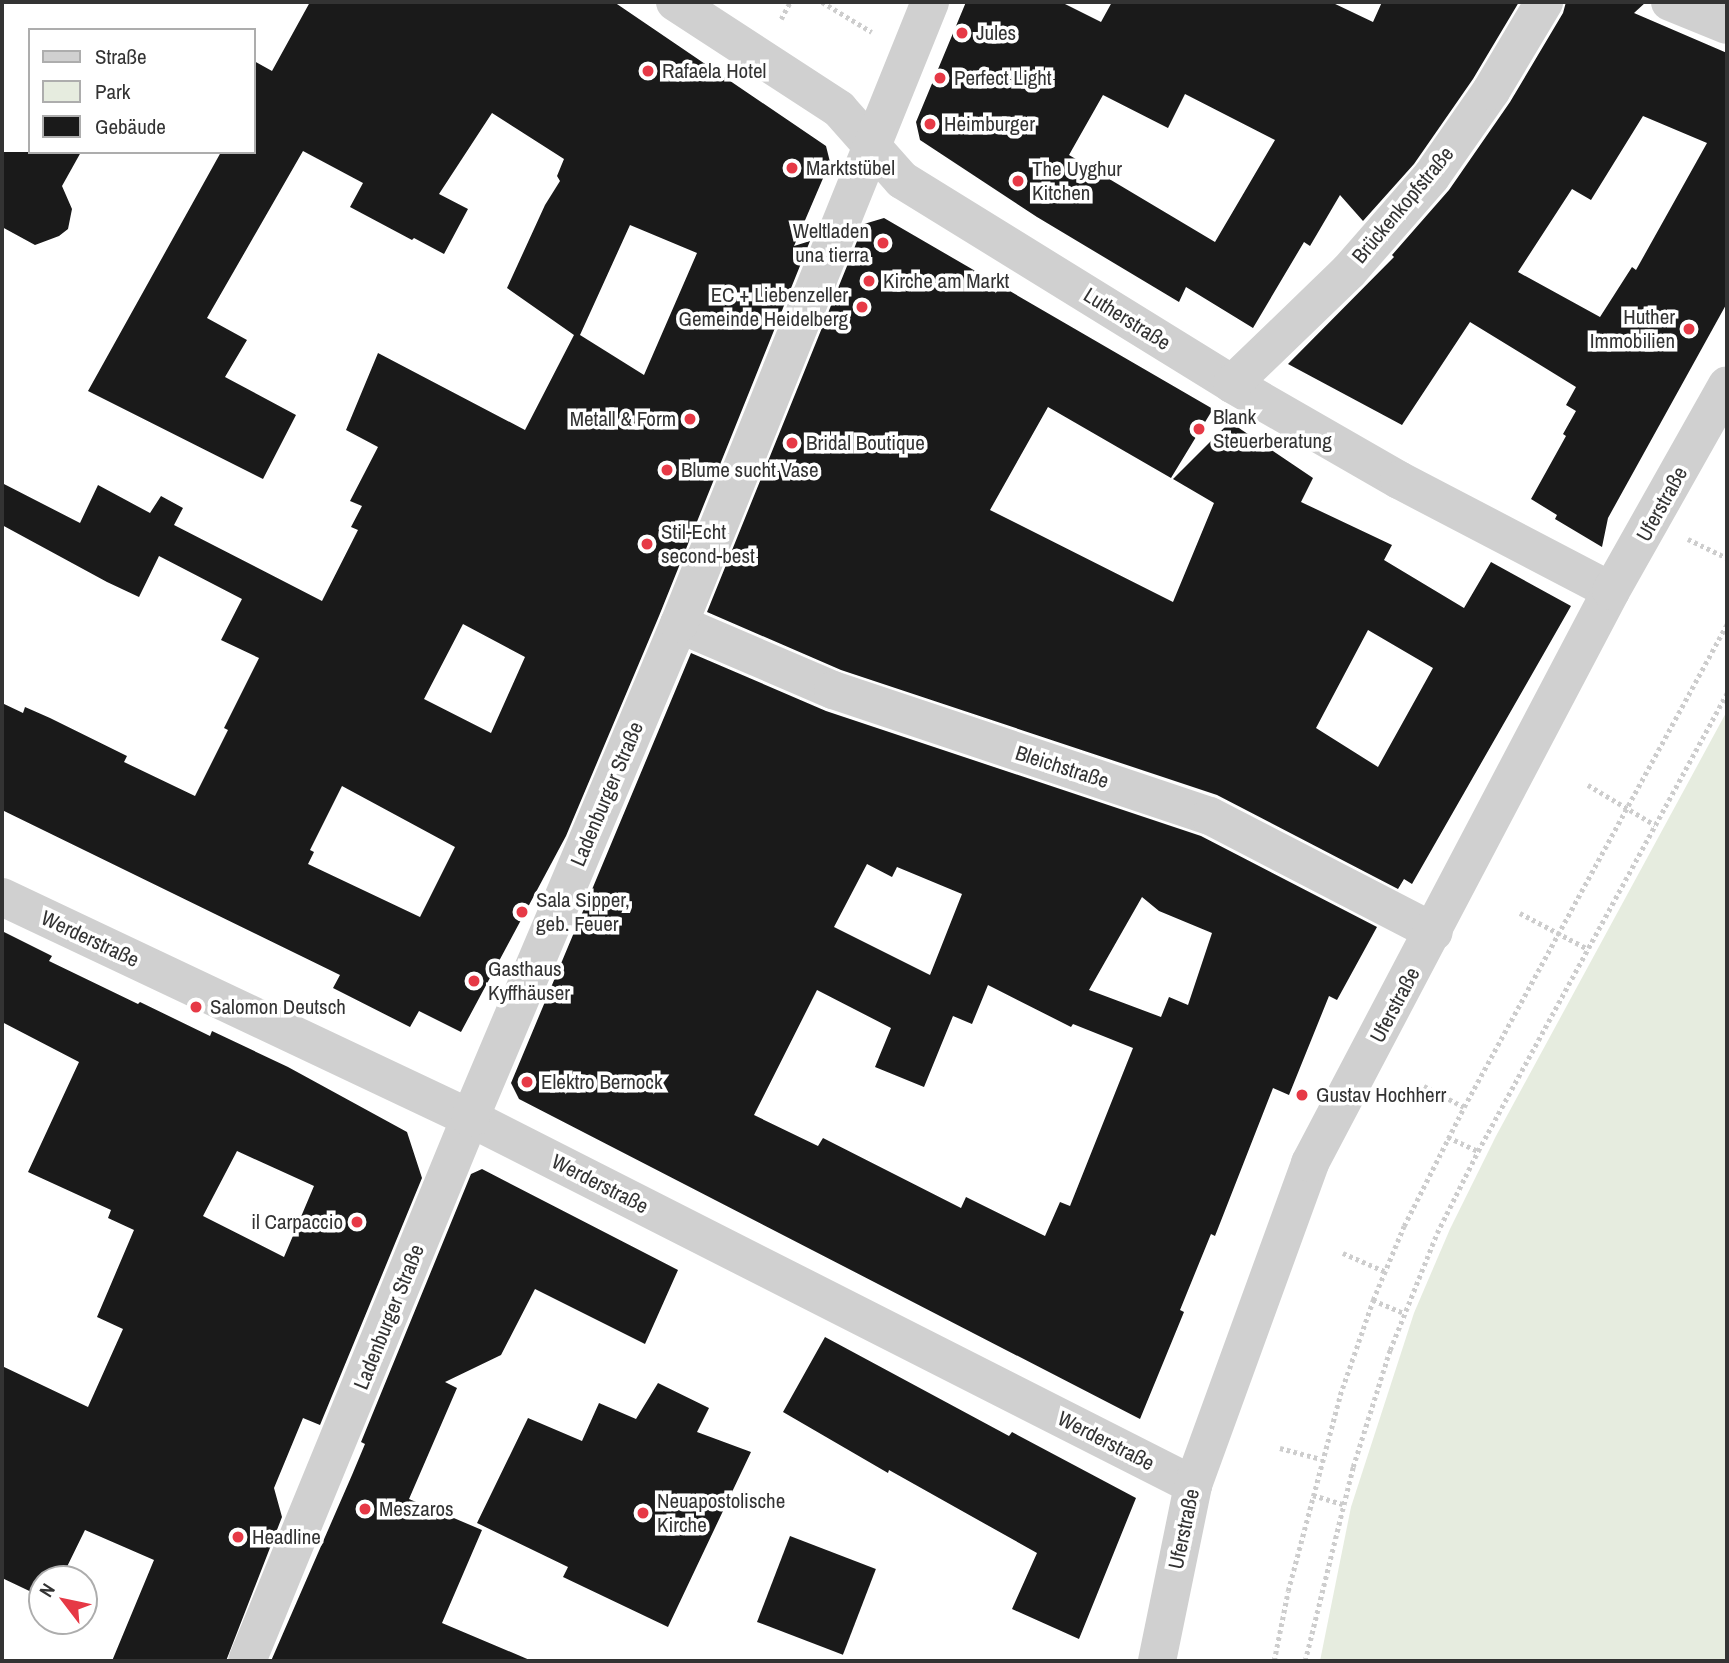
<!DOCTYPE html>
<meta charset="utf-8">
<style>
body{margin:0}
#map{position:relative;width:1729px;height:1663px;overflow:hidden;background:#fff;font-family:"Archivo Narrow",sans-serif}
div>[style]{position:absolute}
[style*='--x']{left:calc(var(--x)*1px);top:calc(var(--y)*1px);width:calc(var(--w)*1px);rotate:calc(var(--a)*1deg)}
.green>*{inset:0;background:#e6ecdf}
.building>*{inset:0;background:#1a1a1a;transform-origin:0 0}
.path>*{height:4.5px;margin-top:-2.25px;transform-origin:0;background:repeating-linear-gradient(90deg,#cdcdcd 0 3.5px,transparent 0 7px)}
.minor>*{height:38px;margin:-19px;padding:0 19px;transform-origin:19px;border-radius:19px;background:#d0d0d0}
.dots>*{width:19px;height:19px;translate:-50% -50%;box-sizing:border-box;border:4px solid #fff;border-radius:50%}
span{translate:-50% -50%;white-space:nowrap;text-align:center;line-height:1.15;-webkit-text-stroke:7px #fff;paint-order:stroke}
.poi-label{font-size:21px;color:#333}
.left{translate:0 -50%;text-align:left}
.right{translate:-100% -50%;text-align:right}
.street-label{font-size:21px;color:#333}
.frame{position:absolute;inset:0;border:4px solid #333;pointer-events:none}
.legend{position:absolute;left:28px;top:28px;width:228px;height:126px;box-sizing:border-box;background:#fff;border:2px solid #adadad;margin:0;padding:9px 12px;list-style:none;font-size:21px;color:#333}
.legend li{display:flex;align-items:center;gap:14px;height:35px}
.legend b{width:35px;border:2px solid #adadad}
.north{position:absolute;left:28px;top:1565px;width:70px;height:70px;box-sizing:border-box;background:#fff;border:2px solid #adadad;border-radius:50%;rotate:302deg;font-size:19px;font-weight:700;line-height:28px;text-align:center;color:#333}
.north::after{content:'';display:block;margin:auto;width:24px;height:32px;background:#e63946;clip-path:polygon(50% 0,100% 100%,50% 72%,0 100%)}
</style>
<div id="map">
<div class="green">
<i style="clip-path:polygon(1727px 711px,1727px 1661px,1320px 1661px,1351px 1507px,1414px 1313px,1450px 1229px,1496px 1136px)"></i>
</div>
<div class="building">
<i style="clip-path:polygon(evenodd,310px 2px,614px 2px,826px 146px,830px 162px,794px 246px,810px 241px,659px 616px,566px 836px,461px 1032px,419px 1011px,410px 1027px,333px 988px,340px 975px,2px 810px,2px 703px,23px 713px,25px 707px,50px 718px,127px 756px,124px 762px,195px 796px,228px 730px,224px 728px,259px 658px,221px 640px,242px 599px,159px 556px,139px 597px,107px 582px,2px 525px,2px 483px,80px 523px,98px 485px,150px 513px,161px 496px,183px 508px,174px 525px,322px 601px,358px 530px,351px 527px,362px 506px,350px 501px,378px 447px,346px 430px,378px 353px,525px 430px,574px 335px,507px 288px,545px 205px,560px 181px,557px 176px,564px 159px,492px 113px,439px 194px,468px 209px,444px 254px,414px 238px,412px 240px,350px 207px,363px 183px,303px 151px,207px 318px,247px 340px,225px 377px,296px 415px,263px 479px,88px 391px,221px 152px,254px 152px,254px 61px,272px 71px,310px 2px,630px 225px,697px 253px,644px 375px,580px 335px,630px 225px,310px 2px,463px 624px,525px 657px,491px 733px,424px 699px,463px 624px,310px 2px,342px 786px,455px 847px,420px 917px,308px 864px,314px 852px,310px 850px,342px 786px)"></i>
<i style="clip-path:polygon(evenodd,966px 2px,1061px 2px,1101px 22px,1112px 2px,1331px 2px,1373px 22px,1382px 2px,1519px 2px,1473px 79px,1414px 164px,1363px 221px,1340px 195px,1310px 246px,1304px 242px,1253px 328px,1186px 287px,1179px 302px,1037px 217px,920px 140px,916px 122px,966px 2px,1185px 94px,1275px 140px,1215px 242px,1069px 155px,1103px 95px,1168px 128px,1185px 94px)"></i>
<i style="clip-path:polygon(evenodd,1566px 2px,1646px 2px,1634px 13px,1727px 53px,1727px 303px,1608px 518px,1602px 547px,1555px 519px,1557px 515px,1531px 499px,1566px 436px,1563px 434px,1576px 411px,1566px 405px,1576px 387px,1470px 322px,1402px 425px,1288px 364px,1394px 257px,1392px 255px,1449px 190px,1510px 102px,1563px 13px,1566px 2px,1643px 116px,1707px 143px,1636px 270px,1632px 267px,1600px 317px,1518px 272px,1572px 189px,1591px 200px,1643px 116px)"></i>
<i style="clip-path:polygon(2px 152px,81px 152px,62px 186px,72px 209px,68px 229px,59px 236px,35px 245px,2px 227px)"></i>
<i style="clip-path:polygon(evenodd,884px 218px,1213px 409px,1171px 478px,1048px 407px,990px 510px,1173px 602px,1214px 503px,1173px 479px,1230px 422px,1313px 478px,1301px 502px,1392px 545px,1384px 560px,1464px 608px,1491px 562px,1571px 606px,1412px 884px,1404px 879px,1398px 889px,1217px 795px,841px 670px,707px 612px,864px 224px,884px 218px,1368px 630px,1433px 668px,1378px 767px,1316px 728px,1368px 630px)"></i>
<i style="clip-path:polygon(evenodd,691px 653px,826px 711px,1201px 836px,1377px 927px,1337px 1000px,1329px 996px,1289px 1095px,1273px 1088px,1215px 1236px,1211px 1234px,1180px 1310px,1184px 1312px,1140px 1419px,519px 1099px,511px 1083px,691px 653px,867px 864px,892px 877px,897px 867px,962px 894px,930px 975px,834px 927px,867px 864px,691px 653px,1142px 897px,1159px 911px,1212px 933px,1188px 1005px,1169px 997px,1161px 1017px,1089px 990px,1142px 897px,691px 653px,988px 985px,1071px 1027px,1073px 1024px,1133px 1048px,1070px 1206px,1060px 1202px,1045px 1236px,966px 1197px,961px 1208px,823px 1138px,818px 1146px,754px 1115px,817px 990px,891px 1028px,875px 1067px,924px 1087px,953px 1016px,972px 1024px,988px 985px)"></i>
<i style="clip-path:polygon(evenodd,2px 931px,52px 956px,49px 961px,138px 1004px,140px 1002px,210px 1036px,212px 1031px,288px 1067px,407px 1132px,422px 1178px,320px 1425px,303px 1418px,274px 1488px,282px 1517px,226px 1661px,112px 1661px,154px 1560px,85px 1530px,61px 1579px,42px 1579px,42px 1597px,2px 1578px,2px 1366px,88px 1407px,123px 1329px,97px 1317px,134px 1230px,108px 1218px,111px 1210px,28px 1172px,79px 1062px,2px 1022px,2px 931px,237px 1151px,314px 1186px,284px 1257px,203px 1216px,237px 1151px)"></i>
<i style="clip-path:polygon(482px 1169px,678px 1270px,645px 1344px,535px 1289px,501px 1355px,445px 1382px,457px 1388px,409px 1499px,482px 1530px,442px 1623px,532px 1661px,271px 1661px,352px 1475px,365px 1444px,361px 1442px,471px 1174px)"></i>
<i style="clip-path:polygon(825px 1337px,1009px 1436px,1012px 1432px,1136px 1498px,1079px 1639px,1012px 1609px,1037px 1553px,889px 1470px,888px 1473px,783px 1412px)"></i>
<i style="clip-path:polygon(658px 1383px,709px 1408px,697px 1432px,751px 1452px,668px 1627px,563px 1577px,568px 1567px,477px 1523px,528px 1418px,582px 1441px,599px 1403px,636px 1419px)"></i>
<i style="left:790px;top:1536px;width:92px;height:92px;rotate:21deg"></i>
</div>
<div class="path">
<i style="--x:822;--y:2;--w:58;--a:31"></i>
<i style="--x:781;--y:19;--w:19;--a:-62"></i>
<i style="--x:1688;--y:539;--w:43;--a:26"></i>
<i style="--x:1588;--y:785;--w:78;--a:30.8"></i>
<i style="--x:1520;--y:913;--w:77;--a:27.9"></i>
<i style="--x:1424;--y:1086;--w:45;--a:27.7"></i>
<i style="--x:1448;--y:1137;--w:33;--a:25"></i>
<i style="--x:1343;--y:1253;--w:45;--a:23.7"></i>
<i style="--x:1373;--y:1300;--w:34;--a:23"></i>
<i style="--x:1280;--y:1448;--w:42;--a:15"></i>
<i style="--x:1313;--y:1495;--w:31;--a:17"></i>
<i style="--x:1274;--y:1661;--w:71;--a:-78.7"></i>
<i style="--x:1288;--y:1591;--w:203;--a:-75.1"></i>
<i style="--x:1340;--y:1395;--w:101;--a:-70.8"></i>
<i style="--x:1373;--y:1300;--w:80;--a:-67.3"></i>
<i style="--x:1404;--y:1226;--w:133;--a:-63.2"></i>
<i style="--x:1464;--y:1107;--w:550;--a:-61.43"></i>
<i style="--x:1305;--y:1661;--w:200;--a:-76.1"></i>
<i style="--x:1353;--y:1467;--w:123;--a:-72.5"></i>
<i style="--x:1390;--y:1350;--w:126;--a:-68.1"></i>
<i style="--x:1437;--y:1233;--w:92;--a:-63.4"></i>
<i style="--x:1478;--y:1151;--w:521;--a:-61.47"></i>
</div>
<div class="minor">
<i style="--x:675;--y:2;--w:196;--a:33.1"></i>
<i style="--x:839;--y:109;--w:95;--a:48.4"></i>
<i style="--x:902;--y:180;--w:388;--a:31.7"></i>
<i style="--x:1232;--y:384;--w:193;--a:29.9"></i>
<i style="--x:1399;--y:480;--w:239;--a:27.6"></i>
<i style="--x:1670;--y:2;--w:61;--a:22"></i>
<i style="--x:1232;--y:384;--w:163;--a:-44"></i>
<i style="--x:1349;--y:271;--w:125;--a:-48.9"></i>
<i style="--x:1431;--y:177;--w:105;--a:-55.1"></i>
<i style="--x:1491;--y:91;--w:104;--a:-59.2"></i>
<i style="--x:679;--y:624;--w:168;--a:23.2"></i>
<i style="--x:833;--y:690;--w:397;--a:18.5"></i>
<i style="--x:1210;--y:816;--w:252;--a:27.4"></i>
<i style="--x:2;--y:897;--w:518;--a:25.28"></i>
<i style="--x:470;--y:1118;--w:811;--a:26.91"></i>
<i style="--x:247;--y:1661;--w:587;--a:-67.67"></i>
<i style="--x:470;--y:1118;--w:536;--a:-67.07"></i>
<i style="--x:679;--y:624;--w:671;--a:-68.02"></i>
<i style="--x:1157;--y:1661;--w:180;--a:-78.4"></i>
<i style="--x:1193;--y:1485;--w:343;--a:-70"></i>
<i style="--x:1310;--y:1163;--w:646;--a:-62.25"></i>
<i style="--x:1611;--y:591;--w:236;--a:-60.6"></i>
</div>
<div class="dots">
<i style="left:962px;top:33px;background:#e63946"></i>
<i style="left:648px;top:71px;background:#e63946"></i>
<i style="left:940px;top:78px;background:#e63946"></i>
<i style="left:930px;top:124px;background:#e63946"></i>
<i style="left:792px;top:168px;background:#e63946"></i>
<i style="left:1018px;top:181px;background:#e63946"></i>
<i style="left:883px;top:243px;background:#e63946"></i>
<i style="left:869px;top:281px;background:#e63946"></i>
<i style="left:862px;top:307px;background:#e63946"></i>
<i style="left:1689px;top:329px;background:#e63946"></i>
<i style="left:690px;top:419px;background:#e63946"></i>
<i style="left:1199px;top:429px;background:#e63946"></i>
<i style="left:792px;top:443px;background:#e63946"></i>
<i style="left:667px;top:470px;background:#e63946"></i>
<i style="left:647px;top:544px;background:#e63946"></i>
<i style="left:522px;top:912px;background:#e63946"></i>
<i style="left:474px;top:981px;background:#e63946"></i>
<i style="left:196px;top:1007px;background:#e63946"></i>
<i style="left:527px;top:1082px;background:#e63946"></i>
<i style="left:1302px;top:1095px;background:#e63946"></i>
<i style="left:357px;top:1222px;background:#e63946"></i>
<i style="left:365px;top:1509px;background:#e63946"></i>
<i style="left:643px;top:1513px;background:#e63946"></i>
<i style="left:238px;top:1537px;background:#e63946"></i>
</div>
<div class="poi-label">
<span class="left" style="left:976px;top:33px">Jules</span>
<span class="left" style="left:662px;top:71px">Rafaela Hotel</span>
<span class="left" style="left:954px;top:78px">Perfect Light</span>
<span class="left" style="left:944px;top:124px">Heimburger</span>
<span class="left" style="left:806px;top:168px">Marktstübel</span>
<span class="left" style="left:1032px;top:181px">The Uyghur<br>Kitchen</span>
<span class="right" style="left:869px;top:243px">Weltladen<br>una tierra</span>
<span class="left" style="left:883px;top:281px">Kirche am Markt</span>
<span class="right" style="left:848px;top:307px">EC + Liebenzeller<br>Gemeinde Heidelberg</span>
<span class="right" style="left:1675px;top:329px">Huther<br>Immobilien</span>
<span class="left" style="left:1213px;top:429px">Blank<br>Steuerberatung</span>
<span class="right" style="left:676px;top:419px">Metall &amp; Form</span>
<span class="left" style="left:806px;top:443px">Bridal Boutique</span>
<span class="left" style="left:681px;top:470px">Blume sucht Vase</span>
<span class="left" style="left:661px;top:544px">Stil-Echt<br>second-best</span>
<span class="left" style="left:536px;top:912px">Sala Sipper,<br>geb. Feuer</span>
<span class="left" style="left:488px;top:981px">Gasthaus<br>Kyffhäuser</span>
<span class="left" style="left:210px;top:1007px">Salomon Deutsch</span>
<span class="left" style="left:541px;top:1082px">Elektro Bernock</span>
<span class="left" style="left:1316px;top:1095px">Gustav Hochherr</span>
<span class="right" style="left:343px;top:1222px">il Carpaccio</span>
<span class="left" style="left:657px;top:1513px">Neuapostolische<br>Kirche</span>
<span class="left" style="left:379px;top:1509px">Meszaros</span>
<span class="left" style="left:252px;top:1537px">Headline</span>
</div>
<div class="street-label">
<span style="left:1403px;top:205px;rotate:-50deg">Brückenkopfstraße</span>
<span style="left:1127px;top:319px;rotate:32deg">Lutherstraße</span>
<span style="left:1662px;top:504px;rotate:-61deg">Uferstraße</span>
<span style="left:1062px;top:767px;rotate:18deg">Bleichstraße</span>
<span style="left:607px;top:794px;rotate:-67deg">Ladenburger Straße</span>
<span style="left:90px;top:939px;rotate:25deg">Werderstraße</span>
<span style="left:1395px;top:1005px;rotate:-62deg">Uferstraße</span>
<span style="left:600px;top:1184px;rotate:27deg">Werderstraße</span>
<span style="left:389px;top:1317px;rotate:-68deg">Ladenburger Straße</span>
<span style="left:1106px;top:1441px;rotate:27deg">Werderstraße</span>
<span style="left:1184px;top:1529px;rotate:-78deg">Uferstraße</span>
</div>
<div class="frame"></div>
<ul class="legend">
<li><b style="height:9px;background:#d0d0d0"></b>Straße</li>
<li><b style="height:19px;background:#e6ecdf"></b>Park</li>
<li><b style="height:19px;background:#1a1a1a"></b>Gebäude</li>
</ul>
<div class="north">N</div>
</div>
